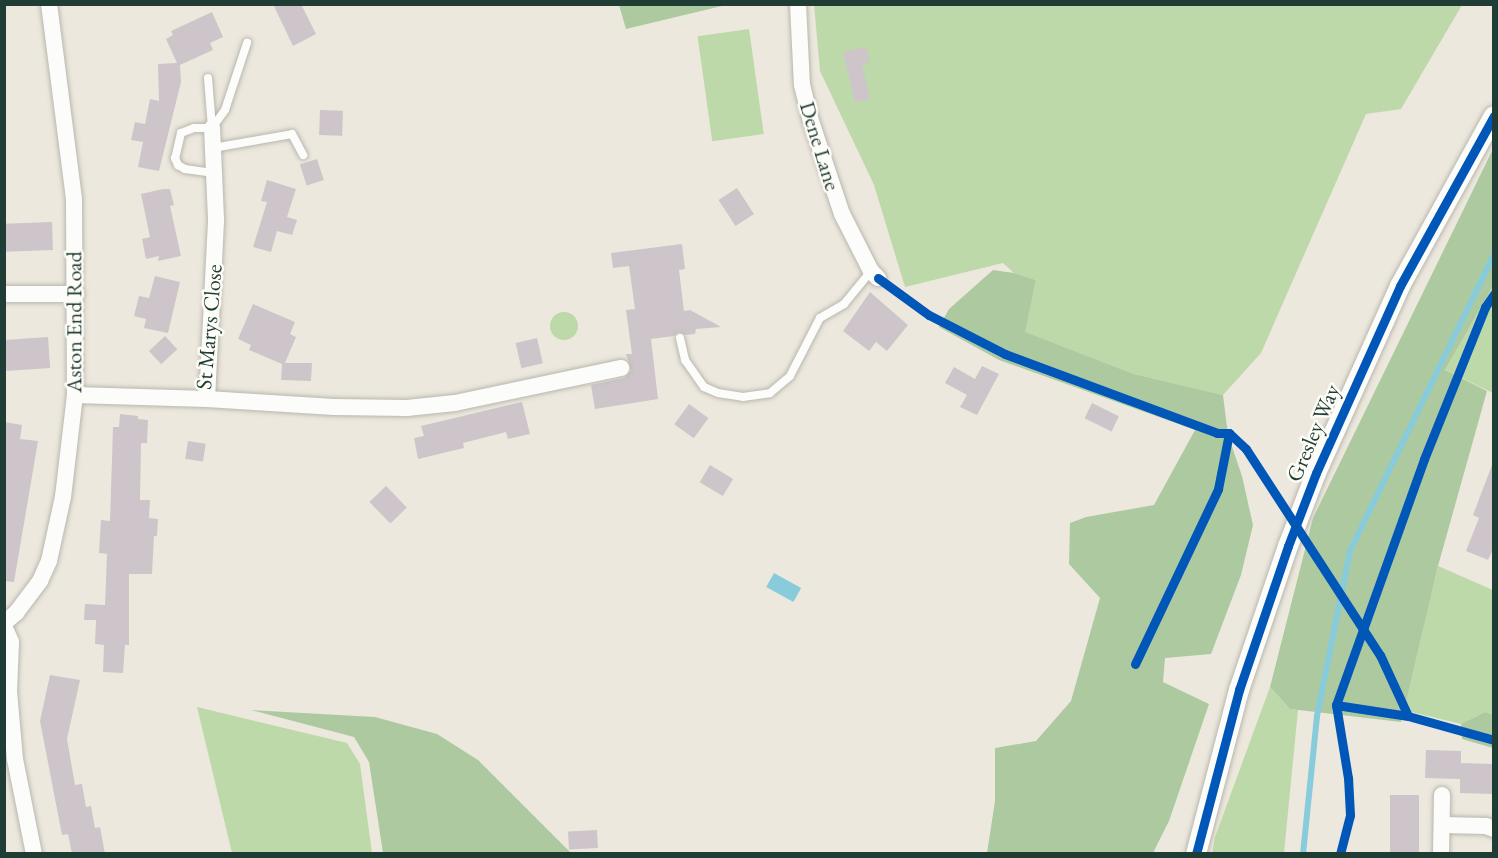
<!DOCTYPE html>
<style>
body{margin:0}
#map{position:relative;width:1498px;height:858px;overflow:hidden;background:#ede8dd;font-family:"EB Garamond",serif}
div>[style]{position:absolute}
[style*='--x']{left:calc(var(--x)*1px);top:calc(var(--y)*1px);width:calc(var(--w)*1px);rotate:calc(var(--a)*1deg)}
.green>*{inset:0;background:#bed9a9;transform-origin:0 0}
.round{border-radius:50%}
.forest>*{inset:0;background:#adc9a0}
.water>*{inset:0;background:#88cbdb;transform-origin:0 0}
.stream>*{height:6px;margin:-3px;padding:0 3px;transform-origin:3px;border-radius:3px;background:#88cbdb}
.building>*{inset:0;background:#cdc5c9;transform-origin:0 0}
.roads{filter:drop-shadow(0 0 2px #b8b7af) drop-shadow(0 0 2px #b8b7af)}
.service>*{height:8px;margin:-4px;padding:0 4px;transform-origin:4px;border-radius:4px;background:#fcfcfa}
.minor>*{height:16px;margin:-8px;padding:0 8px;transform-origin:8px;border-radius:8px;background:#fcfcfa}
.tertiary>*{height:20px;margin:-10px;padding:0 10px;transform-origin:10px;border-radius:10px;background:#fcfcfa}
.cycleway>*{height:9px;margin:-4.5px;padding:0 4.5px;transform-origin:4.5px;border-radius:4.5px;background:#0057b8}
span{translate:-50% -50%;white-space:nowrap;text-align:center;line-height:1.15;-webkit-text-stroke:5px #fdfcf7;paint-order:stroke}
.street-label{font-size:22px;color:#1f3d34}
.frame{position:absolute;inset:0;border:6px solid #1f3d34;pointer-events:none}
</style>
<div id="map">
<div class="green">
<i style="clip-path:polygon(814px 5px,1462px 5px,1401px 109px,1366px 114px,1261px 353px,1223px 395px,1134px 374px,1024px 332px,1036px 280px,1014px 273px,1003px 263px,905px 287px,874px 185px,820px 71px)"></i>
<i style="left:749px;top:29px;width:106px;height:52px;rotate:82deg"></i>
<i style="clip-path:polygon(1493px 286px,1493px 393px,1445px 370px)"></i>
<i class="round" style="left:550px;top:312px;width:28px;height:28px"></i>
<i style="clip-path:polygon(1438px 566px,1493px 590px,1493px 715px,1485px 712px,1461px 724px,1403px 710px)"></i>
<i style="clip-path:polygon(1270px 687px,1290px 709px,1298px 710px,1284px 853px,1212px 854px,1215px 837px)"></i>
<i style="clip-path:polygon(197px 707px,347px 743px,360px 764px,372px 853px,232px 853px)"></i>
</div>
<div class="forest">
<i style="clip-path:polygon(619px 5px,619px 4px,726px 5px,626px 29px)"></i>
<i style="clip-path:polygon(1493px 149px,1493px 286px,1445px 370px,1487px 391px,1438px 566px,1401px 722px,1290px 709px,1270px 687px,1313px 518px)"></i>
<i style="clip-path:polygon(993px 270px,1014px 273px,1036px 280px,1025px 332px,1134px 374px,1223px 395px,1228px 435px,1242px 476px,1253px 525px,1241px 575px,1211px 654px,1165px 658px,1163px 682px,1209px 704px,1169px 821px,1153px 853px,987px 853px,995px 801px,995px 748px,1036px 741px,1071px 701px,1100px 598px,1069px 564px,1070px 523px,1086px 517px,1154px 505px,1195px 430px,999px 360px,939px 327px,949px 309px)"></i>
<i style="clip-path:polygon(251px 710px,375px 717px,437px 734px,478px 760px,571px 853px,383px 853px,369px 762px,354px 737px)"></i>
<i style="clip-path:polygon(1485px 712px,1493px 715px,1493px 748px,1462px 739px,1461px 724px)"></i>
</div>
<div class="water">
<i style="left:774px;top:573px;width:31px;height:16px;rotate:29deg"></i>
</div>
<div class="stream">
<i style="--x:1303;--y:854;--w:139;--a:-84.2"></i>
<i style="--x:1317;--y:716;--w:168;--a:-78.7"></i>
<i style="--x:1350;--y:551;--w:329;--a:-64.1"></i>
</div>
<div class="building">
<i style="clip-path:polygon(273px 4px,301px 4px,316px 34px,293px 46px)"></i>
<i style="clip-path:polygon(212px 12px,223px 37px,210px 43px,213px 50px,180px 65px,181px 82px,159px 171px,138px 167px,143px 142px,131px 140px,135px 122px,145px 124px,150px 99px,159px 101px,158px 64px,177px 63px,166px 39px,173px 35px,171px 31px)"></i>
<i style="clip-path:polygon(866px 47px,870px 62px,862px 64px,870px 99px,855px 102px,843px 52px)"></i>
<i style="left:320px;top:110px;width:23px;height:25px;rotate:2deg"></i>
<i style="left:317px;top:159px;width:22px;height:18px;rotate:72deg"></i>
<i style="clip-path:polygon(267px 180px,296px 189px,287px 217px,297px 220px,292px 235px,277px 231px,271px 252px,253px 247px,267px 202px,261px 201px)"></i>
<i style="left:737px;top:188px;width:31px;height:22px;rotate:57deg"></i>
<i style="clip-path:polygon(163px 189px,170px 189px,174px 205px,170px 206px,181px 256px,158px 261px,159px 256px,146px 259px,142px 239px,150px 237px,141px 194px)"></i>
<i style="left:52px;top:222px;width:28px;height:48px;rotate:88deg"></i>
<i style="clip-path:polygon(682px 244px,685px 269px,679px 270px,684px 311px,690px 310px,721px 327px,696px 329px,695px 334px,685px 335px,679px 332px,674px 336px,651px 339px,658px 399px,595px 409px,591px 385px,624px 378px,631px 371px,626px 354px,632px 354px,626px 310px,635px 309px,629px 266px,613px 268px,611px 253px)"></i>
<i style="clip-path:polygon(155px 276px,180px 282px,168px 333px,144px 328px,146px 319px,134px 316px,139px 296px,149px 298px)"></i>
<i style="clip-path:polygon(870px 292px,908px 325px,887px 351px,876px 342px,869px 351px,843px 331px)"></i>
<i style="clip-path:polygon(253px 304px,295px 322px,290px 334px,296px 337px,285px 363px,312px 363px,311px 381px,281px 380px,282px 364px,249px 350px,251px 345px,238px 339px)"></i>
<i style="left:165px;top:336px;width:18px;height:22px;rotate:47deg"></i>
<i style="left:48px;top:337px;width:31px;height:44px;rotate:86deg"></i>
<i style="left:537px;top:338px;width:26px;height:22px;rotate:77deg"></i>
<i style="clip-path:polygon(982px 366px,999px 374px,977px 415px,960px 407px,967px 395px,945px 383px,954px 367px,975px 379px)"></i>
<i style="clip-path:polygon(522px 402px,530px 434px,508px 439px,506px 432px,463px 443px,464px 448px,418px 459px,414px 438px,424px 436px,421px 426px)"></i>
<i style="left:1092px;top:403px;width:30px;height:17px;rotate:26deg"></i>
<i style="left:689px;top:404px;width:24px;height:25px;rotate:36deg"></i>
<i style="clip-path:polygon(120px 414px,138px 416px,138px 419px,148px 420px,147px 443px,141px 443px,140px 500px,150px 500px,149px 518px,158px 519px,157px 536px,154px 536px,152px 574px,129px 574px,129px 645px,125px 645px,123px 673px,103px 672px,104px 645px,95px 644px,96px 620px,84px 620px,85px 604px,105px 605px,107px 554px,99px 553px,101px 520px,110px 521px,113px 427px,119px 427px)"></i>
<i style="clip-path:polygon(4px 422px,22px 425px,20px 439px,38px 441px,14px 582px,4px 581px)"></i>
<i style="left:188px;top:441px;width:18px;height:18px;rotate:9deg"></i>
<i style="left:710px;top:465px;width:27px;height:20px;rotate:31deg"></i>
<i style="clip-path:polygon(1492px 465px,1494px 547px,1488px 560px,1466px 551px,1479px 518px,1473px 515px)"></i>
<i style="left:386px;top:486px;width:30px;height:23px;rotate:46deg"></i>
<i style="clip-path:polygon(50px 675px,80px 680px,67px 739px,75px 785px,82px 784px,86px 807px,91px 806px,95px 828px,100px 827px,105px 854px,72px 854px,68px 834px,62px 835px,40px 721px)"></i>
<i style="clip-path:polygon(1426px 750px,1461px 751px,1461px 763px,1494px 764px,1494px 794px,1460px 793px,1460px 779px,1425px 778px)"></i>
<i style="left:1390px;top:795px;width:29px;height:59px"></i>
<i style="left:597px;top:830px;width:18px;height:29px;rotate:87deg"></i>
</div>
<div class="roads">
<div class="service">
<i style="--x:208;--y:78;--w:50;--a:85.4"></i>
<i style="--x:212;--y:128;--w:18;--a:180"></i>
<i style="--x:194;--y:128;--w:14;--a:159"></i>
<i style="--x:181;--y:133;--w:26;--a:103"></i>
<i style="--x:175;--y:158;--w:8;--a:67"></i>
<i style="--x:178;--y:165;--w:8;--a:30"></i>
<i style="--x:185;--y:169;--w:28;--a:8"></i>
<i style="--x:212;--y:128;--w:22;--a:-54"></i>
<i style="--x:225;--y:110;--w:71;--a:-71.8"></i>
<i style="--x:213;--y:148;--w:80;--a:-10"></i>
<i style="--x:292;--y:134;--w:24;--a:62"></i>
<i style="--x:680;--y:338;--w:23;--a:77"></i>
<i style="--x:685;--y:360;--w:33;--a:55"></i>
<i style="--x:704;--y:387;--w:15;--a:23"></i>
<i style="--x:718;--y:393;--w:25;--a:9"></i>
<i style="--x:743;--y:397;--w:27;--a:-8"></i>
<i style="--x:770;--y:393;--w:26;--a:-40"></i>
<i style="--x:790;--y:376;--w:65;--a:-62.7"></i>
<i style="--x:820;--y:318;--w:28;--a:-30"></i>
<i style="--x:844;--y:304;--w:43;--a:-50.7"></i>
</div>
<div class="minor">
<i style="--x:798;--y:4;--w:81;--a:87.2"></i>
<i style="--x:802;--y:85;--w:34;--a:76"></i>
<i style="--x:810;--y:118;--w:101;--a:71.6"></i>
<i style="--x:842;--y:214;--w:64;--a:63"></i>
<i style="--x:871;--y:271;--w:10;--a:45"></i>
<i style="--x:4;--y:294;--w:72;--a:0"></i>
<i style="--x:75;--y:395;--w:132;--a:1.7"></i>
<i style="--x:207;--y:399;--w:180;--a:-87.1"></i>
<i style="--x:216;--y:219;--w:91;--a:-92.5"></i>
<i style="--x:207;--y:399;--w:127;--a:3.6"></i>
<i style="--x:334;--y:407;--w:73;--a:0.8"></i>
<i style="--x:407;--y:408;--w:48;--a:-5.9"></i>
<i style="--x:455;--y:403;--w:170;--a:-11.9"></i>
<i style="--x:4;--y:623;--w:16;--a:-40"></i>
<i style="--x:16;--y:613;--w:40;--a:-53"></i>
<i style="--x:40;--y:581;--w:22;--a:-66"></i>
<i style="--x:49;--y:561;--w:66;--a:-77.7"></i>
<i style="--x:63;--y:497;--w:103;--a:-83.3"></i>
<i style="--x:75;--y:395;--w:196;--a:-90.3"></i>
<i style="--x:74;--y:199;--w:197;--a:-97.3"></i>
<i style="--x:4;--y:626;--w:17;--a:66"></i>
<i style="--x:11;--y:642;--w:49;--a:92.3"></i>
<i style="--x:9;--y:691;--w:68;--a:85"></i>
<i style="--x:15;--y:759;--w:97;--a:78.7"></i>
<i style="--x:1442;--y:825;--w:44;--a:1.3"></i>
<i style="--x:1486;--y:826;--w:9;--a:21"></i>
<i style="--x:1441;--y:854;--w:59;--a:-89"></i>
</div>
<div class="tertiary">
<i style="--x:1196;--y:854;--w:170;--a:-75.3"></i>
<i style="--x:1239;--y:690;--w:152;--a:-71.2"></i>
<i style="--x:1288;--y:546;--w:78;--a:-69"></i>
<i style="--x:1316;--y:473;--w:205;--a:-65.8"></i>
<i style="--x:1400;--y:286;--w:194;--a:-61.1"></i>
</div>
</div>
<div class="cycleway">
<i style="--x:878;--y:278;--w:63;--a:36"></i>
<i style="--x:929;--y:315;--w:85;--a:27.2"></i>
<i style="--x:1005;--y:354;--w:226;--a:20.4"></i>
<i style="--x:1217;--y:433;--w:12;--a:0"></i>
<i style="--x:1229;--y:433;--w:23;--a:43"></i>
<i style="--x:1246;--y:449;--w:246;--a:57"></i>
<i style="--x:1380;--y:655;--w:67;--a:65.3"></i>
<i style="--x:1135;--y:664;--w:194;--a:-64.6"></i>
<i style="--x:1218;--y:489;--w:57;--a:-78.9"></i>
<i style="--x:1336;--y:705;--w:73;--a:8.7"></i>
<i style="--x:1408;--y:716;--w:89;--a:15.6"></i>
<i style="--x:1196;--y:854;--w:170;--a:-75.3"></i>
<i style="--x:1239;--y:690;--w:152;--a:-71.2"></i>
<i style="--x:1288;--y:546;--w:78;--a:-69"></i>
<i style="--x:1316;--y:473;--w:205;--a:-65.8"></i>
<i style="--x:1400;--y:286;--w:194;--a:-61.1"></i>
<i style="--x:1340;--y:854;--w:40;--a:-75.6"></i>
<i style="--x:1350;--y:815;--w:37;--a:-93"></i>
<i style="--x:1348;--y:778;--w:74;--a:-99.3"></i>
<i style="--x:1336;--y:705;--w:261;--a:-70.3"></i>
<i style="--x:1424;--y:459;--w:164;--a:-68.1"></i>
<i style="--x:1485;--y:307;--w:16;--a:-55"></i>
</div>
<div class="street-label">
<span style="left:820px;top:146px;rotate:73deg">Dene Lane</span>
<span style="left:74px;top:322px;rotate:-90deg">Aston End Road</span>
<span style="left:209px;top:327px;rotate:-85deg">St Marys Close</span>
<span style="left:1313px;top:433px;rotate:-67deg">Gresley Way</span>
</div>
<div class="frame"></div>
</div>
